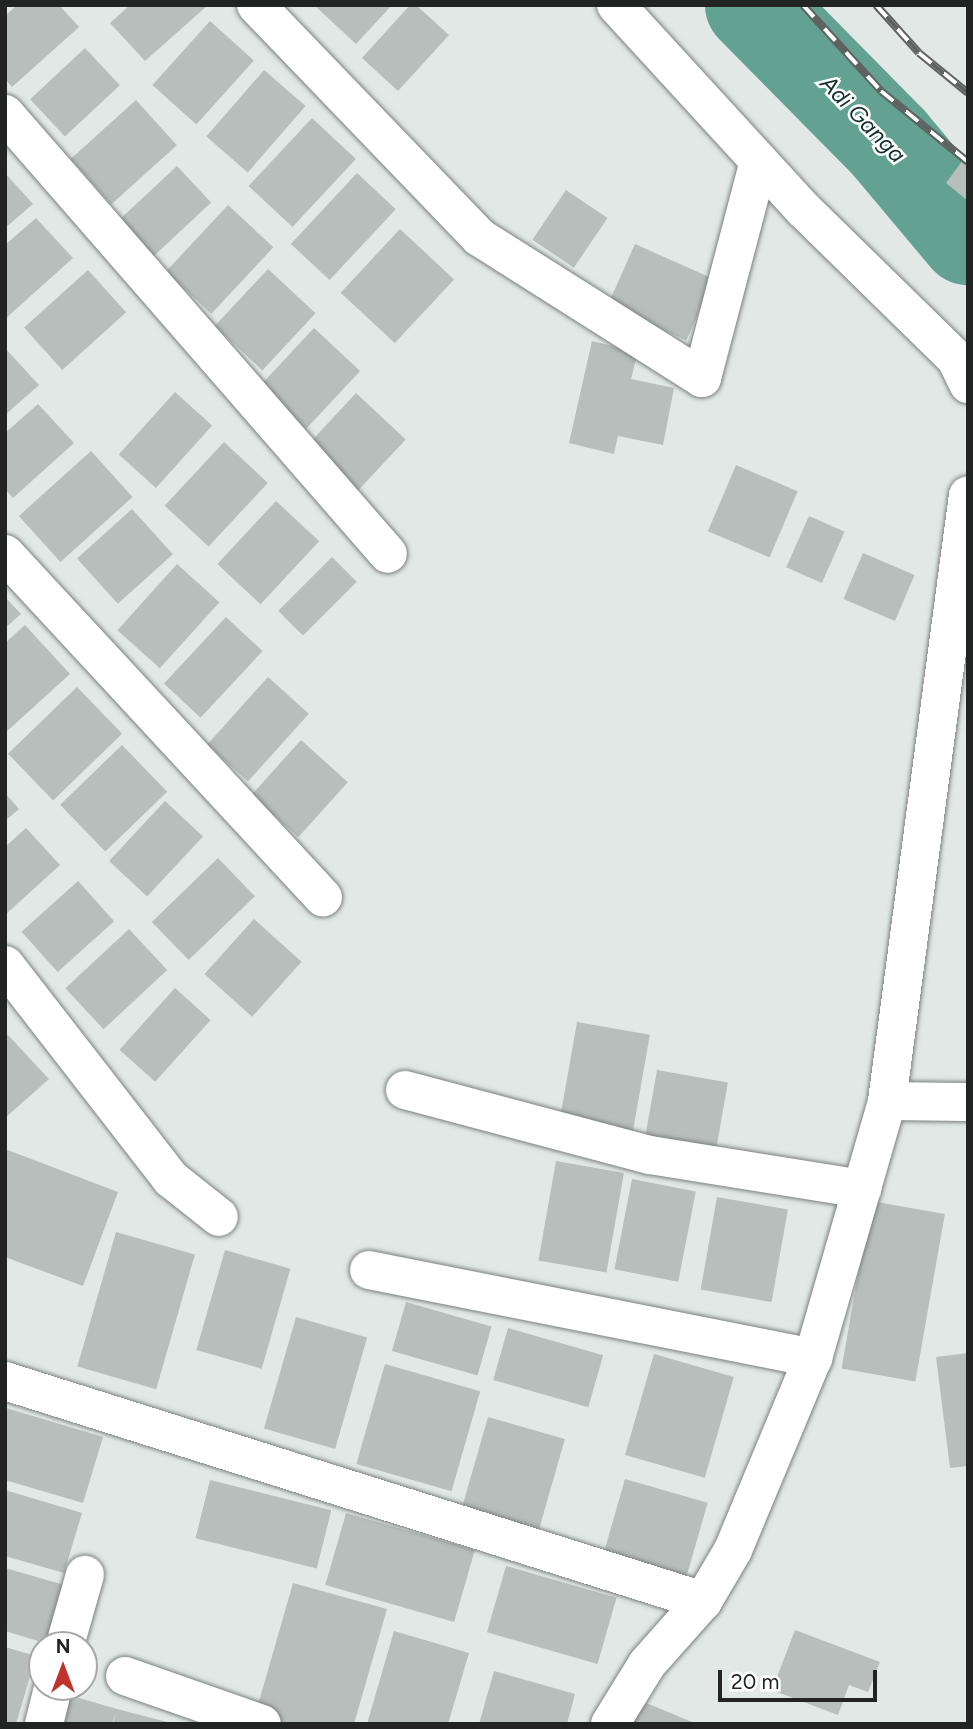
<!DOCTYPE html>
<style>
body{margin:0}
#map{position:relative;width:973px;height:1729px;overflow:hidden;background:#e1e8e6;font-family:Figtree,sans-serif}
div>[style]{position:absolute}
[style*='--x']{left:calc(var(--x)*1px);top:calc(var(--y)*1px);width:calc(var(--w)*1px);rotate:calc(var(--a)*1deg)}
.river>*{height:96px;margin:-48px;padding:0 48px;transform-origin:48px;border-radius:48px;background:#63a192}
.building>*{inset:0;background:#b8bebc;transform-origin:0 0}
.roads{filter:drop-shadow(0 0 2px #7a817f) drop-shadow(0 0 2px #7a817f)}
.minor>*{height:38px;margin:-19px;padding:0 19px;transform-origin:19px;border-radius:19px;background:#fff}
.rail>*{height:8px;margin-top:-4px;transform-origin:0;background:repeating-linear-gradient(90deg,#fff 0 16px,#5e6261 0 32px);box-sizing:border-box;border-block:2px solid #5e6261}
span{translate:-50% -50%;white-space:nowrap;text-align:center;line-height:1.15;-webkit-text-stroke:5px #fff;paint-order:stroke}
.water-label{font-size:23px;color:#12312b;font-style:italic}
.frame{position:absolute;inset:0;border:7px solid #212423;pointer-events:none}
.north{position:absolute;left:28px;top:1631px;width:70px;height:70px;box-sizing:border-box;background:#fff;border:2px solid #a6a7a7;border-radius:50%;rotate:0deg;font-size:19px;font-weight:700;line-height:28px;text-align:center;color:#212423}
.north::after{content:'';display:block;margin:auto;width:24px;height:32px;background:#c0322c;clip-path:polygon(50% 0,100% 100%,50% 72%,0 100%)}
.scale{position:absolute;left:718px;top:1670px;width:159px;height:32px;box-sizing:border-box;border:4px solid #212423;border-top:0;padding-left:9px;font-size:21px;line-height:24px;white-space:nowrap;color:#212423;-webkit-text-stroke:5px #fff;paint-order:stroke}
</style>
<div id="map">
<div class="river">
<i style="--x:753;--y:5;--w:194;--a:45.4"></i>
<i style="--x:889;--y:143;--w:123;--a:50"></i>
</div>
<div class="building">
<i style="clip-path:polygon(17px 5px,59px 5px,79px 27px,12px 87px,5px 79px,5px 16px)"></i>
<i style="clip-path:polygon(130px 5px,208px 5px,145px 61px,110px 23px)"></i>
<i style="clip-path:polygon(314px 5px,392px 5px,356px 44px)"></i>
<i style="clip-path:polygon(410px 5px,416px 5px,449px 35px,398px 91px,362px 58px)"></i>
<i style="left:210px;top:21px;width:59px;height:86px;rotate:42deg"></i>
<i style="left:85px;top:48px;width:51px;height:75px;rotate:47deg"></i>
<i style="left:264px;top:70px;width:55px;height:88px;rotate:41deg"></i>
<i style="left:136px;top:100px;width:61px;height:88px;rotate:48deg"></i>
<i style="left:312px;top:118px;width:60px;height:93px;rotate:43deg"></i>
<i style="clip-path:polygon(968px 153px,968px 201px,946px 183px)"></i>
<i style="left:177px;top:166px;width:50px;height:81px;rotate:47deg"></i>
<i style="clip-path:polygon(5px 173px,33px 204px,5px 228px)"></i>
<i style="left:357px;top:173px;width:53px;height:97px;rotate:43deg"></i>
<i style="left:566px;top:190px;width:50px;height:60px;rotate:34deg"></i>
<i style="left:228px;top:205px;width:62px;height:91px;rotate:43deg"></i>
<i style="clip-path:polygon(36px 218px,73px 258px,5px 319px,5px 245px)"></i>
<i style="left:400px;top:229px;width:74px;height:87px;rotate:43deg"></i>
<i style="left:635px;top:244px;width:86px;height:67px;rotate:24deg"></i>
<i style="left:268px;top:269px;width:65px;height:78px;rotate:43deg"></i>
<i style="left:88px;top:270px;width:57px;height:86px;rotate:48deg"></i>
<i style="left:314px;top:328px;width:63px;height:79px;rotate:43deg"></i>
<i style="clip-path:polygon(592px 341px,638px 352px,631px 379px,674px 388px,663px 445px,618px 436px,614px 454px,569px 443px)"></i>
<i style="clip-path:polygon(5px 348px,39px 385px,5px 415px)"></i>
<i style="left:175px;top:392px;width:50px;height:84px;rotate:42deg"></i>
<i style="left:356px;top:393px;width:68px;height:72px;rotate:43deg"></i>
<i style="clip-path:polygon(38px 404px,74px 443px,13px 498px,5px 489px,5px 433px)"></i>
<i style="left:224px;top:442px;width:60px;height:87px;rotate:43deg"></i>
<i style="left:91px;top:451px;width:62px;height:97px;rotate:48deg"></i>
<i style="left:736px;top:465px;width:67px;height:72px;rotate:23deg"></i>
<i style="left:276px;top:501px;width:59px;height:86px;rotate:43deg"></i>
<i style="left:132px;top:509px;width:61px;height:74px;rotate:48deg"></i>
<i style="left:809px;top:516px;width:39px;height:56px;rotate:24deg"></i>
<i style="left:863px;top:553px;width:56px;height:50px;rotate:23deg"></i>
<i style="left:332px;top:557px;width:35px;height:76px;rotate:45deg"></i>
<i style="left:177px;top:564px;width:57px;height:89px;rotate:42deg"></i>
<i style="clip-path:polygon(5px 597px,21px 614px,5px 628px)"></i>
<i style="left:226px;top:617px;width:50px;height:91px;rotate:43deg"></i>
<i style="clip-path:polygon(25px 625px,70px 674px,5px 733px,5px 643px)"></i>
<i style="left:268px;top:677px;width:55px;height:91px;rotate:42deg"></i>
<i style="left:77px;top:687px;width:65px;height:96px;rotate:46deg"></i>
<i style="left:301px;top:740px;width:63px;height:74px;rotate:42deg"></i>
<i style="left:122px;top:745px;width:65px;height:86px;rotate:46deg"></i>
<i style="clip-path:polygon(5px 793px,19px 809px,5px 821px)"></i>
<i style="left:165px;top:801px;width:52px;height:82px;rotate:43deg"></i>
<i style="clip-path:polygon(26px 828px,60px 865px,5px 915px,5px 847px)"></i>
<i style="left:218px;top:858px;width:53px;height:92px;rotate:46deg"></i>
<i style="left:78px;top:881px;width:54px;height:76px;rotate:48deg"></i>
<i style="left:254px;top:919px;width:64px;height:74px;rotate:42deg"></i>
<i style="left:129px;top:929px;width:56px;height:87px;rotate:47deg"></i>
<i style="left:175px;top:988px;width:48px;height:83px;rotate:42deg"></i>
<i style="left:577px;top:1022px;width:74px;height:105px;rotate:10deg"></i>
<i style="clip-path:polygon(8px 1035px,49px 1079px,5px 1118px,5px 1037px)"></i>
<i style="left:657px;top:1070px;width:72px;height:78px;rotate:10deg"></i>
<i style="clip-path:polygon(5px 1149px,118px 1192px,83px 1286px,5px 1257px)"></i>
<i style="left:556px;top:1161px;width:69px;height:101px;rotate:10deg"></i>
<i style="left:632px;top:1179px;width:65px;height:92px;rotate:11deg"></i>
<i style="left:717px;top:1197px;width:72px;height:94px;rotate:10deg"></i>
<i style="left:871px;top:1201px;width:75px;height:170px;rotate:10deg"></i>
<i style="left:116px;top:1232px;width:82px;height:140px;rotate:16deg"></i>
<i style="left:225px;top:1250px;width:68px;height:104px;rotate:16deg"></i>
<i style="left:406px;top:1302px;width:89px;height:51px;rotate:16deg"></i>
<i style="left:296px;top:1317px;width:74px;height:116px;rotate:16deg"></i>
<i style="left:508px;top:1328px;width:99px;height:54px;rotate:16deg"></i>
<i style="clip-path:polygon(968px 1353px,968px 1466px,950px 1468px,936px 1357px)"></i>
<i style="left:654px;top:1354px;width:83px;height:105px;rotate:16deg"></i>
<i style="left:385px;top:1364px;width:99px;height:104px;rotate:16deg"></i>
<i style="clip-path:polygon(6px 1408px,103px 1437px,83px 1503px,5px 1480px)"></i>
<i style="left:488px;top:1417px;width:80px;height:97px;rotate:16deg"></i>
<i style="left:625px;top:1479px;width:86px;height:76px;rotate:16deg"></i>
<i style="left:210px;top:1480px;width:125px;height:60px;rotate:14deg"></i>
<i style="clip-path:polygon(5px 1490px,82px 1513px,64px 1573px,5px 1556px)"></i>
<i style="left:346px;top:1513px;width:134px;height:75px;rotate:16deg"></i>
<i style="left:506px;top:1566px;width:115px;height:69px;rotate:16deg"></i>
<i style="clip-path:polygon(5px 1568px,68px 1586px,51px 1645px,5px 1631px)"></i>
<i style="clip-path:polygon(293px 1583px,387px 1609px,354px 1724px,271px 1724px,254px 1719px)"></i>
<i style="clip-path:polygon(795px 1630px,880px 1662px,868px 1692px,849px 1685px,838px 1715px,772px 1690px)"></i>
<i style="clip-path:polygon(394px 1631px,469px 1653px,448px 1724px,367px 1724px)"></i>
<i style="clip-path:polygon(5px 1647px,36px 1656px,16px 1724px,5px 1724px)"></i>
<i style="clip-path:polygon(494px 1671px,575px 1694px,567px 1724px,479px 1724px)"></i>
<i style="clip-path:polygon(58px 1692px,117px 1709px,175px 1724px,113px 1724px,116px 1713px,112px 1724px,49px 1724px)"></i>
<i style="clip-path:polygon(639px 1700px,697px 1724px,629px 1724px)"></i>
</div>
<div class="roads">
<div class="minor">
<i style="--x:256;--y:5;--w:322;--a:46.1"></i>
<i style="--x:479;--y:237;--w:264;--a:32.3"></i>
<i style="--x:702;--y:378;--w:224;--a:-75.3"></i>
<i style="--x:616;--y:5;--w:278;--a:47.5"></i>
<i style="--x:804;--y:210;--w:213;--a:44.4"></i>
<i style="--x:956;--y:359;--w:28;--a:64"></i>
<i style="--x:5;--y:114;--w:583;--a:48.96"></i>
<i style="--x:5;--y:554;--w:468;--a:47.2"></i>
<i style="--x:5;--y:965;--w:271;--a:52.2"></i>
<i style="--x:171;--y:1179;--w:61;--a:38.4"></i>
<i style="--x:405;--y:1090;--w:253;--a:14.9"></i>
<i style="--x:650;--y:1155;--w:215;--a:9.1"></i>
<i style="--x:887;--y:1101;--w:81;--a:0.7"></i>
<i style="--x:369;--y:1270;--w:453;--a:11.2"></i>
<i style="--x:5;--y:1381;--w:732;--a:17.49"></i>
<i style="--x:65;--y:1645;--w:73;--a:-74.1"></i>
<i style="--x:125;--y:1676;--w:145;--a:19.3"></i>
<i style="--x:44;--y:1724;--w:38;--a:-76"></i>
<i style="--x:610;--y:1724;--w:70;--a:-58.3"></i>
<i style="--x:647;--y:1664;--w:84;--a:-48.4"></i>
<i style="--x:703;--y:1601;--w:59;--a:-59.5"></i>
<i style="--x:733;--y:1550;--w:208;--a:-67.4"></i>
<i style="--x:813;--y:1358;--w:267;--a:-73.9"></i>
<i style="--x:887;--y:1101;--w:611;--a:-82.39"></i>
</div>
</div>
<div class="rail">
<i style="--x:803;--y:5;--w:116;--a:47.8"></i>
<i style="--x:881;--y:91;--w:112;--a:39.2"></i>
<i style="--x:876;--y:5;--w:64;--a:48.1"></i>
<i style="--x:919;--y:53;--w:63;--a:39.2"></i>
</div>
<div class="water-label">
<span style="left:863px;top:119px;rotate:46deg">Adi Ganga</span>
</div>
<div class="frame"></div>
<div class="north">N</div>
<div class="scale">20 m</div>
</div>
